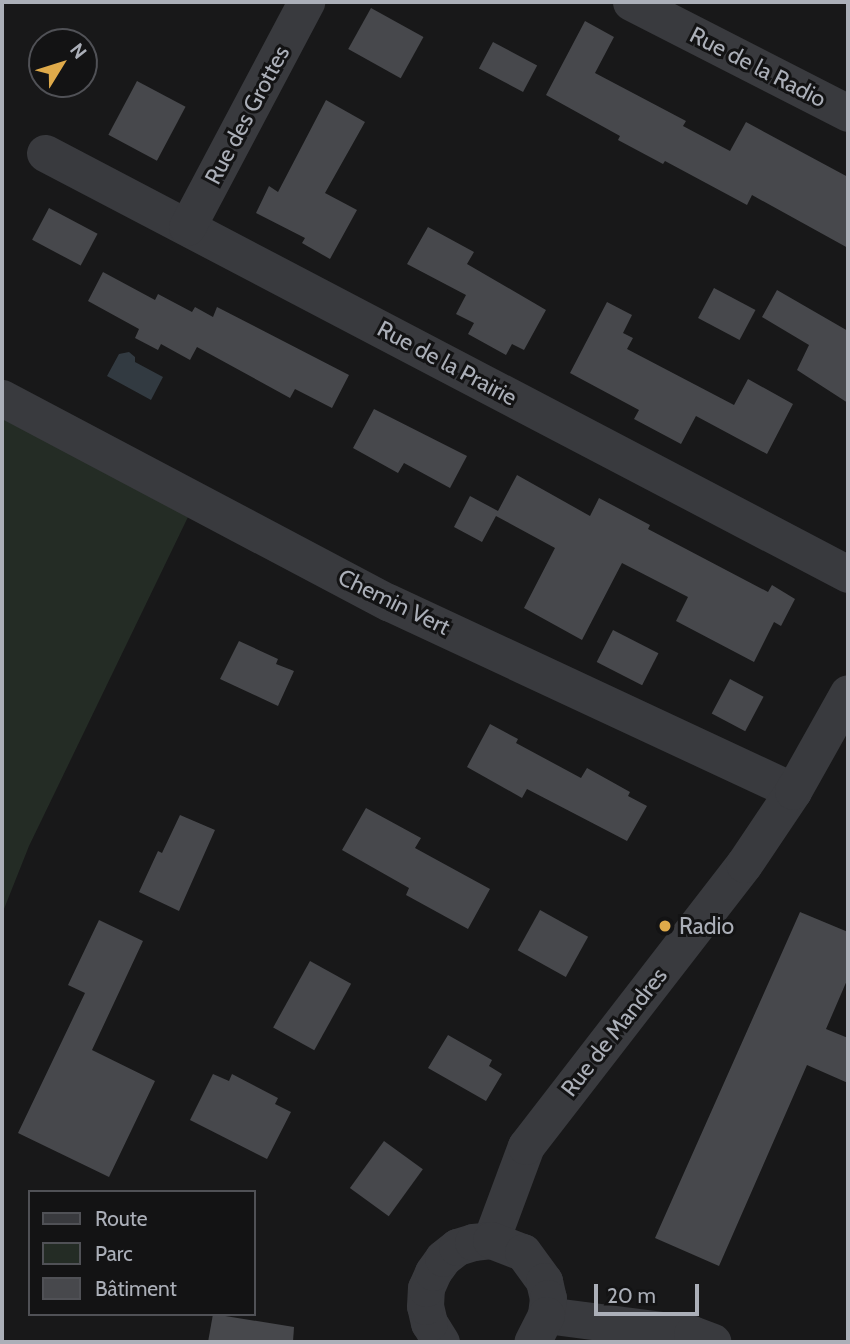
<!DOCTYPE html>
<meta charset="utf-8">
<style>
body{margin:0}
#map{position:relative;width:850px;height:1344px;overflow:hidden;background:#181819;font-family:Cabin,sans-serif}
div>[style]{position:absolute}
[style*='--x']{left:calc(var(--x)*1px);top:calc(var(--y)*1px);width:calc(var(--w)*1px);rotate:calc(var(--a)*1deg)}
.green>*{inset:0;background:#242c25}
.water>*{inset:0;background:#323a41}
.building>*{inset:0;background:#47484c;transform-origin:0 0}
.minor>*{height:37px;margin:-18.5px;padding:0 18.5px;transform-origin:18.5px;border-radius:18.5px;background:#393a3e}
.dots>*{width:19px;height:19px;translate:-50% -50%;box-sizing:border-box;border:4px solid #131314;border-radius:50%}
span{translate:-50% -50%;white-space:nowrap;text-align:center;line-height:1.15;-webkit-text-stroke:6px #131314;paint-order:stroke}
.street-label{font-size:23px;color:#abafb8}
.poi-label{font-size:23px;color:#abafb8}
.left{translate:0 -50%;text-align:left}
.frame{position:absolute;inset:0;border:4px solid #abafb8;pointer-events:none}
.legend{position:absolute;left:28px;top:1190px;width:228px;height:126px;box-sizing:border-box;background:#131314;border:2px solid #505156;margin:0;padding:9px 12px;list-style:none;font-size:21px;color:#abafb8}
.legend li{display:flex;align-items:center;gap:14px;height:35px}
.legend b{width:35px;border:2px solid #505156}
.north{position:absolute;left:28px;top:28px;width:70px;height:70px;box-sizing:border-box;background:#131314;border:2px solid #505156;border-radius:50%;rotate:52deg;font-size:19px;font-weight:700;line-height:28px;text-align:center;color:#abafb8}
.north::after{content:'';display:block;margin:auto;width:24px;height:32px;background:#dfaa4a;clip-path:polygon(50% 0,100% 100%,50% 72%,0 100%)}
.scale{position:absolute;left:594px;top:1284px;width:105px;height:32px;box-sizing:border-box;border:4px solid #abafb8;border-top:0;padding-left:9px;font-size:21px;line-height:24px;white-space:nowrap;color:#abafb8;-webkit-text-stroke:5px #131314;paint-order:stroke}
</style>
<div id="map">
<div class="green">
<i style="clip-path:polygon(2px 417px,188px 517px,29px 846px,2px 914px)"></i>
</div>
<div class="water">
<i style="clip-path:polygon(129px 352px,135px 357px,135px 362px,163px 377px,151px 400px,107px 376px,119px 354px)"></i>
</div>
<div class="building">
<i style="left:371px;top:8px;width:60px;height:47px;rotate:29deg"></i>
<i style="clip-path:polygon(585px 21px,614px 37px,595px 73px,686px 121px,683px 126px,730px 151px,746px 122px,848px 177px,848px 248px,752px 195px,747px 205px,665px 161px,663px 164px,618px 140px,620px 136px,546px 95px)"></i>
<i style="left:493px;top:42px;width:50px;height:30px;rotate:28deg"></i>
<i style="left:137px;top:81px;width:55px;height:61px;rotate:28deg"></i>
<i style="clip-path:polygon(326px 100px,365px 122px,325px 193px,357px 210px,330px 259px,302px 243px,305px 238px,256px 213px,269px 186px,278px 192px)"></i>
<i style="left:49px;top:208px;width:55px;height:36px;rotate:28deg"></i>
<i style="clip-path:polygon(428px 227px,474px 252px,467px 264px,546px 310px,524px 350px,512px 344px,506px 355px,468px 334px,474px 323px,456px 314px,466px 295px,407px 264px)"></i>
<i style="clip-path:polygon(103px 272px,155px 300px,158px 294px,192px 312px,195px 307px,213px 317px,217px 307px,349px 375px,332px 408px,295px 389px,290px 398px,197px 347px,190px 360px,161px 344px,158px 350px,135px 338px,139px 329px,88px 301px)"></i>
<i style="left:714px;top:288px;width:47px;height:34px;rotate:28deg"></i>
<i style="clip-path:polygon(777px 290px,848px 331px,848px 403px,797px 370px,809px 345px,762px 317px)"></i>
<i style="clip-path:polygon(607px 302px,632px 315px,623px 333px,633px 338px,627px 349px,734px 405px,748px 379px,793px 404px,767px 454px,696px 416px,681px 444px,634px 419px,639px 410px,570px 373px)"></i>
<i style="clip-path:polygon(374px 409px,467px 456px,450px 488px,404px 463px,398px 473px,353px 448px)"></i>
<i style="clip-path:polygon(517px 475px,590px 516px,599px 498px,650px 525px,648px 529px,768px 592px,772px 585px,795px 599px,781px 626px,774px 622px,754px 662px,676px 621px,688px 597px,622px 563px,582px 640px,524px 608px,555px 548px,496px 516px,482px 542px,454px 527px,470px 496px,498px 511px)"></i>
<i style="left:613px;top:630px;width:51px;height:36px;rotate:27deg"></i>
<i style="clip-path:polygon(239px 641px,278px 659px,276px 664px,294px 671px,278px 706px,220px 679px)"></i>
<i style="left:730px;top:679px;width:38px;height:39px;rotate:28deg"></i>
<i style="clip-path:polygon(490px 724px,518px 739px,516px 743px,581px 778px,587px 768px,630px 792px,628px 796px,647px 806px,627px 841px,527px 789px,522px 798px,467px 767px)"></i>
<i style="clip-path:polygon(366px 808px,421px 838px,415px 848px,490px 889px,468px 929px,406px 895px,409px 888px,342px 850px)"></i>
<i style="clip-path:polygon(180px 815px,215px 830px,179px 911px,139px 892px,158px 851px,162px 853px)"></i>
<i style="left:540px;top:910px;width:55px;height:46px;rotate:29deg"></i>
<i style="clip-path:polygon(800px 912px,848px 932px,848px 978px,826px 1029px,848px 1038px,848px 1083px,807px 1065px,719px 1266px,655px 1238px)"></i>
<i style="clip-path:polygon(99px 920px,143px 941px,92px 1050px,155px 1081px,109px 1177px,18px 1133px,85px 993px,68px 985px)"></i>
<i style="left:310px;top:961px;width:47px;height:76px;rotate:29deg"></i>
<i style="clip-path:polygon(448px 1035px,492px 1060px,489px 1066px,502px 1074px,486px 1101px,428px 1068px)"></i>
<i style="clip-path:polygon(213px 1074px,229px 1081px,232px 1074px,278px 1098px,275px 1104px,291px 1112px,267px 1159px,190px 1120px)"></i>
<i style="left:384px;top:1141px;width:48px;height:58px;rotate:36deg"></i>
<i style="clip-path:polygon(213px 1314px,294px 1327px,293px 1342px,208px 1342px)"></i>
</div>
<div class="minor">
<i style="--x:631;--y:2;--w:244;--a:27.1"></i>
<i style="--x:45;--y:153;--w:907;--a:27.67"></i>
<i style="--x:187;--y:227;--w:255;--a:-62.1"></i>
<i style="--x:2;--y:398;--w:437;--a:27.9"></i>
<i style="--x:388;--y:602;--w:447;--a:25"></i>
<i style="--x:491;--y:1240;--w:100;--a:-69.6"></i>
<i style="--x:526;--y:1146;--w:356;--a:-52.3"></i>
<i style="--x:744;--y:864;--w:88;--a:-56.1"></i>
<i style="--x:793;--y:791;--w:112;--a:-60.7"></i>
<i style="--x:546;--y:1315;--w:147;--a:7.4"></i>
<i style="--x:692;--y:1334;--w:22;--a:21"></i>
<i style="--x:441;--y:1342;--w:22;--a:-122"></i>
<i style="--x:429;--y:1323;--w:17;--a:-103"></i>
<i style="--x:425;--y:1306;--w:18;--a:-87"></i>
<i style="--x:426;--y:1288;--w:17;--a:-66"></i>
<i style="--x:433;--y:1272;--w:17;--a:-54"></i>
<i style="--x:443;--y:1258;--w:18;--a:-38"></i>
<i style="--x:457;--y:1247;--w:17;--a:-17"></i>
<i style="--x:473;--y:1242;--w:18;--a:-6"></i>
<i style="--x:491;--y:1240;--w:34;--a:21"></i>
<i style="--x:523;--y:1252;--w:36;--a:54"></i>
<i style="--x:544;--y:1281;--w:17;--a:77"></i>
<i style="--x:548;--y:1298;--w:17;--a:97"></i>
<i style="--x:546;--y:1315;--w:30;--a:117"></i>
</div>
<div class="dots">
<i style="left:665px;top:926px;background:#dfaa4a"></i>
</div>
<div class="street-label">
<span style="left:758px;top:67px;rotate:27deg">Rue de la Radio</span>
<span style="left:247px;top:115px;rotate:-62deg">Rue des Grottes</span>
<span style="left:447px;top:363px;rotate:28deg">Rue de la Prairie</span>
<span style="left:394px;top:602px;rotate:26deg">Chemin Vert</span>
<span style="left:614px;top:1032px;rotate:-52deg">Rue de Mandres</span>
</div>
<div class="poi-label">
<span class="left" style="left:679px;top:926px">Radio</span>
</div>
<div class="frame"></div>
<ul class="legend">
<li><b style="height:9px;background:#393a3e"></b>Route</li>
<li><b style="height:19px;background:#242c25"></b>Parc</li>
<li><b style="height:19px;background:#47484c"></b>Bâtiment</li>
</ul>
<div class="north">N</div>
<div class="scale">20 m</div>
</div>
